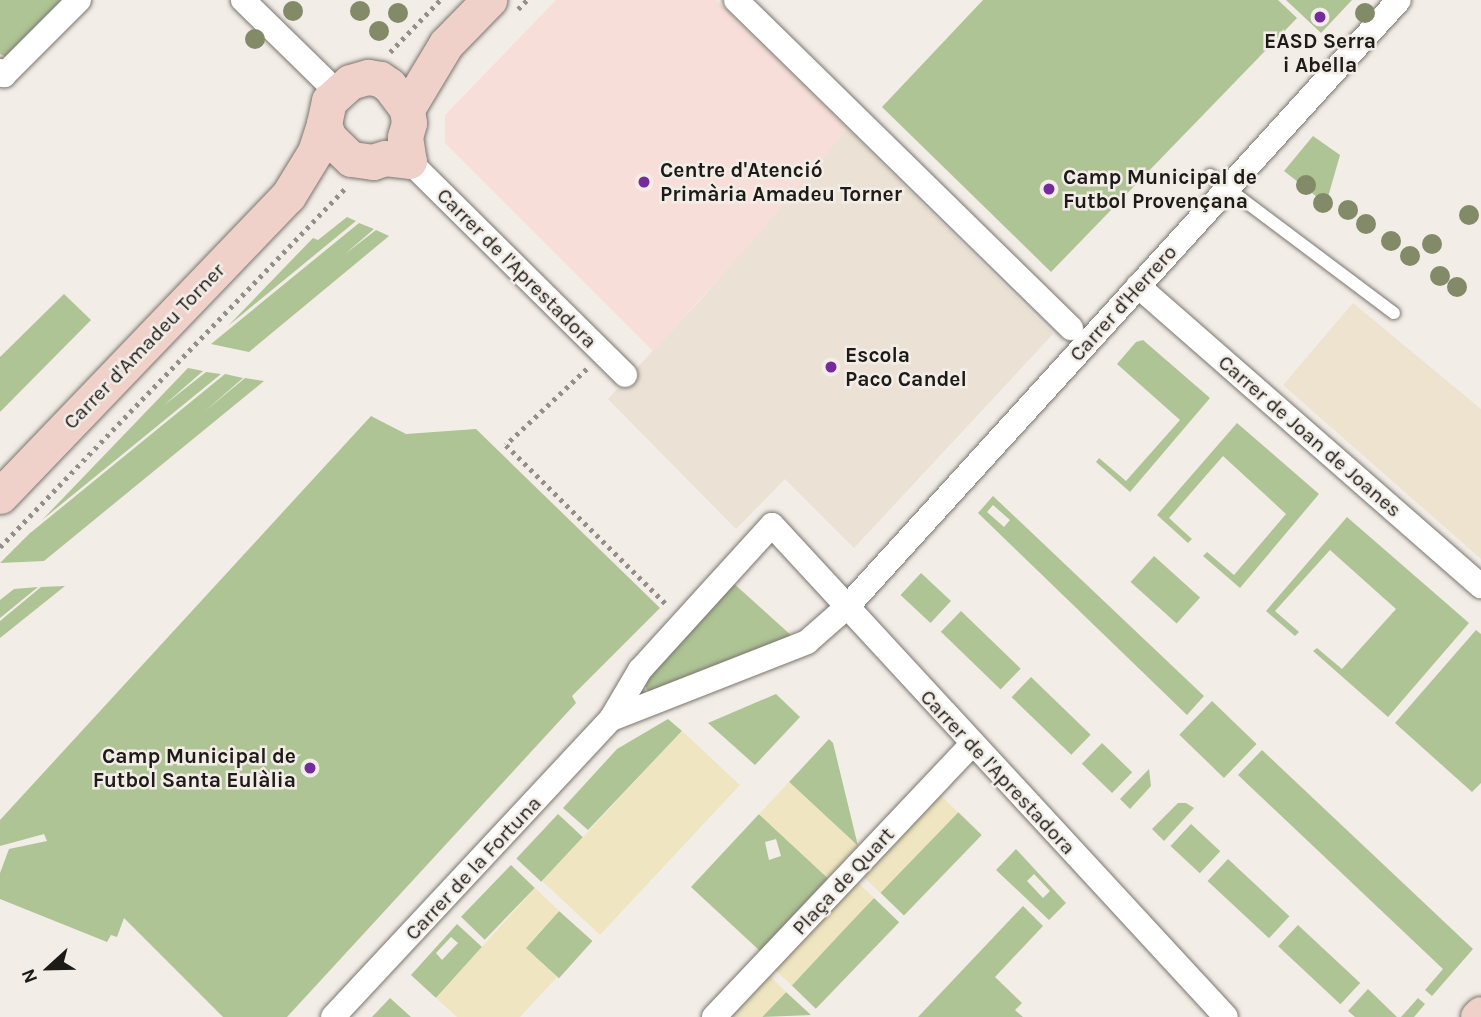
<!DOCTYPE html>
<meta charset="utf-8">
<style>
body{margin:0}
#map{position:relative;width:1481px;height:1017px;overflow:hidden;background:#f3ede7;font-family:Karla,sans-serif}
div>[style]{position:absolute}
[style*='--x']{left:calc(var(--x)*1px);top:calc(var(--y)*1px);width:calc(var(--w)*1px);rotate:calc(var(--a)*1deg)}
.built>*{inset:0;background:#ebe1d4}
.industrial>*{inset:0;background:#eee3cf}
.medical>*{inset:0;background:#f8ded8}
.green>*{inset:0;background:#aec495;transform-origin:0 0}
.sand>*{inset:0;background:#efe5c0;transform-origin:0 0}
.path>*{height:4.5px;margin-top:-2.25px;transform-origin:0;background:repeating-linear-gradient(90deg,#938f8a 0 3.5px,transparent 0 8.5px)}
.roads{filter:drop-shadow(0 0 2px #7a756f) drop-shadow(0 0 2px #7a756f)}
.lane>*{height:12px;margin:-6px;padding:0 6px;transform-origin:6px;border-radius:6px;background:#fff}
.street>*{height:24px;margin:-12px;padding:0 12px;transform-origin:12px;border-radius:12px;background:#fff}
.secondary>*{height:35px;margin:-17.5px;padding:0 17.5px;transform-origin:17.5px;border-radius:17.5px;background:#efd1c9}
.trees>*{width:20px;height:20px;margin:-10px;border-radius:50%;background:#828a68}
.dots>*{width:19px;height:19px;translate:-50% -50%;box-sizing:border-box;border:4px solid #f3ede7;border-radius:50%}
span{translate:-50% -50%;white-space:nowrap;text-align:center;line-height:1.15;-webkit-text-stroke:5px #f3ede7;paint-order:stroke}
.poi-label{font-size:21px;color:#1d1b18;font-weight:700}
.left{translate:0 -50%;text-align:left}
.right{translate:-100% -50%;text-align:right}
.street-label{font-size:21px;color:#1d1b18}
.north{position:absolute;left:14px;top:933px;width:70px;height:70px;-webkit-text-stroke:5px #f3ede7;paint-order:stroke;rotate:248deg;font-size:19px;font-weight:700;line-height:28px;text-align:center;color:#1d1b18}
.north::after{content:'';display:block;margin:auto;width:24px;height:32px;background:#1d1b18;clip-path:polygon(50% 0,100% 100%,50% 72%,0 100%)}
</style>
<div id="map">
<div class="built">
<i style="clip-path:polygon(847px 129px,1053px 334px,854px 548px,785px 479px,736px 529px,608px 399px,703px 297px)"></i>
</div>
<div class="industrial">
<i style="clip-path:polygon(1353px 303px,1481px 409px,1481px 559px,1283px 385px)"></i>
</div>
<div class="medical">
<i style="clip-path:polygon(556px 0,716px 0,847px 129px,752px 242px,653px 351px,445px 143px,445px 115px)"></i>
</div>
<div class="green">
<i style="clip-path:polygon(0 0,64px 0,6px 57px,0 54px)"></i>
<i style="clip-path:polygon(983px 0,1278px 0,1297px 18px,1051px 272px,882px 107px)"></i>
<i style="clip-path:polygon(1286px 0,1352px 0,1321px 33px)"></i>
<i style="clip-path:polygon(1313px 136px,1340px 155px,1326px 204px,1284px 171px)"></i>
<i style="clip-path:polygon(347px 217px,356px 221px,228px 326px,313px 238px,318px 240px)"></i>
<i style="clip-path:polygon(359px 223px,374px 229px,345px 254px,376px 230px,389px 236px,249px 352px,211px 344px)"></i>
<i style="clip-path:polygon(64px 294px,91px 320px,0 412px,0 357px)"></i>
<i style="clip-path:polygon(1143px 340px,1210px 398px,1130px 492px,1096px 462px,1099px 458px,1126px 481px,1180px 420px,1117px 364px,1136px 342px)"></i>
<i style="clip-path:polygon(188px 368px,203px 371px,163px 406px,206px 372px,221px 374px,42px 520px)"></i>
<i style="clip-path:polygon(225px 374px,243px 378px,204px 412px,245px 378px,264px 381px,44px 561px,0 563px,29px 534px)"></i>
<i style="clip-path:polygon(371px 416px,406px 434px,476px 429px,660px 608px,572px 696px,576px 703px,287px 1017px,223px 1017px,124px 918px,117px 937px,111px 935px,107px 942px,0 899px,0 873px,9px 849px,47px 841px,44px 834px,0 846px,0 820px)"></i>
<i style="clip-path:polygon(1237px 423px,1319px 494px,1240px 588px,1203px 556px,1207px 552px,1234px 575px,1286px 514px,1223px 456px,1169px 518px,1192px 539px,1188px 543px,1157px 515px)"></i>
<i style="clip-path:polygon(evenodd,993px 496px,1204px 696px,1187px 715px,978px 513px,993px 496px,993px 505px,1010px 520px,1004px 527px,987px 512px,993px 505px)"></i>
<i style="clip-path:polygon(1347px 517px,1469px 623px,1388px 717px,1313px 651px,1317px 648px,1342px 669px,1396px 609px,1330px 550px,1275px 611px,1299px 632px,1295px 636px,1266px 611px)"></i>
<i style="left:1154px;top:556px;width:62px;height:35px;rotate:42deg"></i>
<i style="left:921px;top:573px;width:41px;height:30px;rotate:43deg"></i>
<i style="clip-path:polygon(731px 581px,793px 637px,652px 693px,648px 691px,643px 682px)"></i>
<i style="clip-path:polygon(65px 586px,0 638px,0 639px,0 621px,41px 587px)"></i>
<i style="clip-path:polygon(38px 587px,0 618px,0 600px,14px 589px)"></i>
<i style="left:961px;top:611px;width:83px;height:29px;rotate:44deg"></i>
<i style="clip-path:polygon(1476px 630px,1481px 634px,1481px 783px,1472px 792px,1395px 723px)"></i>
<i style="left:1031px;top:677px;width:83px;height:28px;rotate:44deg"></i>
<i style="clip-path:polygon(776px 694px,800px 717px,755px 765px,708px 723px)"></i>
<i style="left:1212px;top:701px;width:62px;height:47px;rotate:44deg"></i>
<i style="clip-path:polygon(668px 719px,682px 731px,588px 830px,563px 808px,617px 749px)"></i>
<i style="clip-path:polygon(829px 739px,833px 743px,858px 846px,789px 782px)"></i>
<i style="left:1102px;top:743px;width:42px;height:29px;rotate:44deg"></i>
<i style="clip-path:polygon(1262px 750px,1473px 949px,1432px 996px,1425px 990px,1443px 969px,1238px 775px)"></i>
<i style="clip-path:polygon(1149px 769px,1151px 786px,1130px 809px,1120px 799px)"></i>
<i style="clip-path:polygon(1178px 803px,1186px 803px,1194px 808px,1164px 841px,1152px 829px)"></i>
<i style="left:958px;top:812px;width:33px;height:112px;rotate:44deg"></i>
<i style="left:558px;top:814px;width:34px;height:61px;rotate:43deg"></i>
<i style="clip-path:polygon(evenodd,759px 814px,828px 878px,760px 951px,691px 887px,759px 814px,776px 839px,781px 856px,769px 860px,765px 842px,776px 839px)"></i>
<i style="left:1191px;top:824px;width:40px;height:30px;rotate:43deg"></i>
<i style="clip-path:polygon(evenodd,1016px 849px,1066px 903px,1049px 920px,996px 870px,1016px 849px,1034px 874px,1050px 891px,1043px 898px,1027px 881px,1034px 874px)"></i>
<i style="left:1228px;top:859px;width:84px;height:30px;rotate:43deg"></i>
<i style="left:511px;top:865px;width:33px;height:72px;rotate:44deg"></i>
<i style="left:874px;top:898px;width:35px;height:120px;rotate:44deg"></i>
<i style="clip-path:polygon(1023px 906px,1043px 926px,995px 977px,1022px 1003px,1015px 1010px,1023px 1017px,918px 1017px)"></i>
<i style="left:559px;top:911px;width:45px;height:50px;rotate:42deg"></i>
<i style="clip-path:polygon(evenodd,457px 924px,482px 947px,436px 998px,411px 975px,457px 924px,451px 937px,458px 943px,442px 960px,436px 953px,451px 937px)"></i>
<i style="left:1298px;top:925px;width:85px;height:29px;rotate:43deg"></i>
<i style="clip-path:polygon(1368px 989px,1397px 1017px,1355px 1017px,1348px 1011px)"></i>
<i style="clip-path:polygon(786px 992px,811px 1015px,762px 1017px)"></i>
<i style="clip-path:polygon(390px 998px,411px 1017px,372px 1017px)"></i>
<i style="clip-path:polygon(1418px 998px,1425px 1004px,1414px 1017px,1401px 1017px)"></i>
</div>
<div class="sand">
<i style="left:682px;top:731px;width:79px;height:205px;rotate:43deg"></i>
<i style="left:789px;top:782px;width:94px;height:44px;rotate:43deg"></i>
<i style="left:938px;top:793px;width:28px;height:112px;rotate:44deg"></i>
<i style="left:857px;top:882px;width:23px;height:120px;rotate:43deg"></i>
<i style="clip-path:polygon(535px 888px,559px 911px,526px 948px,557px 977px,520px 1017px,457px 1017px,436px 998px)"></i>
<i style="clip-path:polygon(769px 975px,786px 992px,762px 1017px,730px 1017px)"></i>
</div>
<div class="path">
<i style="--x:518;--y:9;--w:13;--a:-45"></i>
<i style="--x:390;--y:52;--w:72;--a:-46.1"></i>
<i style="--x:587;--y:369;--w:111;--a:136.8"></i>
<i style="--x:506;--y:445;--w:227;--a:44.8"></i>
<i style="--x:0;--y:547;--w:499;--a:-46.1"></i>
</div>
<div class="roads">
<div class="lane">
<i style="--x:1210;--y:175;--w:230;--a:36.9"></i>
</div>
<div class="street">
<i style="--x:243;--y:0;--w:132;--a:44.4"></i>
<i style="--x:736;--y:0;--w:469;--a:44.4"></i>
<i style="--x:0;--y:71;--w:6;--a:45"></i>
<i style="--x:4;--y:75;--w:106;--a:-45"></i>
<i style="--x:409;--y:161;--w:304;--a:44.7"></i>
<i style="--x:1138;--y:286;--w:456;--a:41.2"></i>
<i style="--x:611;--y:719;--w:211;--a:-21.4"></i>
<i style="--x:807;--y:642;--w:53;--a:-41.2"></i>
<i style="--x:847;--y:607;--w:820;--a:-47.72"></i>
<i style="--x:333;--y:1017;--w:408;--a:-47"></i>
<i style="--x:611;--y:719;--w:57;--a:-59.4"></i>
<i style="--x:640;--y:670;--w:196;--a:-47.7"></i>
<i style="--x:772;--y:525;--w:669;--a:47.3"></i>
<i style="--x:714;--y:1017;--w:376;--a:-46.6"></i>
</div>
<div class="secondary">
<i style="--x:368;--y:77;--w:12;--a:9"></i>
<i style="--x:380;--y:79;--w:11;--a:34"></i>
<i style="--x:389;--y:85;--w:30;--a:53"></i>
<i style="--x:407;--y:109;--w:14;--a:82"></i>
<i style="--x:409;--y:123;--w:15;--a:106"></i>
<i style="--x:405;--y:137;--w:24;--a:81"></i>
<i style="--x:409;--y:161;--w:24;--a:-173"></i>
<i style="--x:385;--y:158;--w:13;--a:162"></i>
<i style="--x:373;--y:162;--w:22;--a:-172"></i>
<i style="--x:351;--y:159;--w:30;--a:-136"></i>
<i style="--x:329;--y:138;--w:15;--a:-110"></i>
<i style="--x:324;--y:124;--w:24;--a:-78"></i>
<i style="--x:329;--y:101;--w:28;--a:-42"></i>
<i style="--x:350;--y:82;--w:19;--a:-16"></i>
<i style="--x:407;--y:109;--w:76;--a:-59"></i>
<i style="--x:446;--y:44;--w:62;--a:-45.7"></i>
<i style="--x:0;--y:496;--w:416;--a:-46.2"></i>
<i style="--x:288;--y:196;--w:52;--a:-58.5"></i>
<i style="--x:315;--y:152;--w:29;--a:-72"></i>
<i style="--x:1478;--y:1017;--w:4;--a:-45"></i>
</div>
</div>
<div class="trees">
<i style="left:293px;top:11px"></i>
<i style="left:360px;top:11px"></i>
<i style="left:398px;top:13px"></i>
<i style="left:1365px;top:13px"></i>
<i style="left:379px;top:31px"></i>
<i style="left:255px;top:39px"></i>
<i style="left:1306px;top:185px"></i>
<i style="left:1323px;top:203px"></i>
<i style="left:1348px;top:210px"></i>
<i style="left:1469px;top:215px"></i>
<i style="left:1366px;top:224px"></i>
<i style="left:1391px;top:241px"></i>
<i style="left:1432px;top:244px"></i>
<i style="left:1410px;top:256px"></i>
<i style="left:1440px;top:276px"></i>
<i style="left:1457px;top:287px"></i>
</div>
<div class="dots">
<i style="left:1320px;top:17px;background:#762b9d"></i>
<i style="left:644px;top:182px;background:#762b9d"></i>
<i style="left:1049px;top:189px;background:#762b9d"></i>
<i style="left:831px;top:367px;background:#762b9d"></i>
<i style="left:310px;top:768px;background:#762b9d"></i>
</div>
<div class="poi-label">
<span style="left:1320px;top:53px">EASD Serra<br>i Abella</span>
<span class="left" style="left:660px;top:182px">Centre d'Atenció<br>Primària Amadeu Torner</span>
<span class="left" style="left:1063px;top:189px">Camp Municipal de<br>Futbol Provençana</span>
<span class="left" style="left:845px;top:367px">Escola<br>Paco Candel</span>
<span class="right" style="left:296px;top:768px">Camp Municipal de<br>Futbol Santa Eulàlia</span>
</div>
<div class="street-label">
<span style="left:517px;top:268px;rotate:45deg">Carrer de l'Aprestadora</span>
<span style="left:1123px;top:303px;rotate:-48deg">Carrer d'Herrero</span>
<span style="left:144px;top:346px;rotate:-46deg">Carrer d'Amadeu Torner</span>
<span style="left:1310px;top:436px;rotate:41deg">Carrer de Joan de Joanes</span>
<span style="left:998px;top:772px;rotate:47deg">Carrer de l'Aprestadora</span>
<span style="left:473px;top:868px;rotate:-47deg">Carrer de la Fortuna</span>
<span style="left:843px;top:881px;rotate:-47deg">Plaça de Quart</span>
</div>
<div class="north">N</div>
</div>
